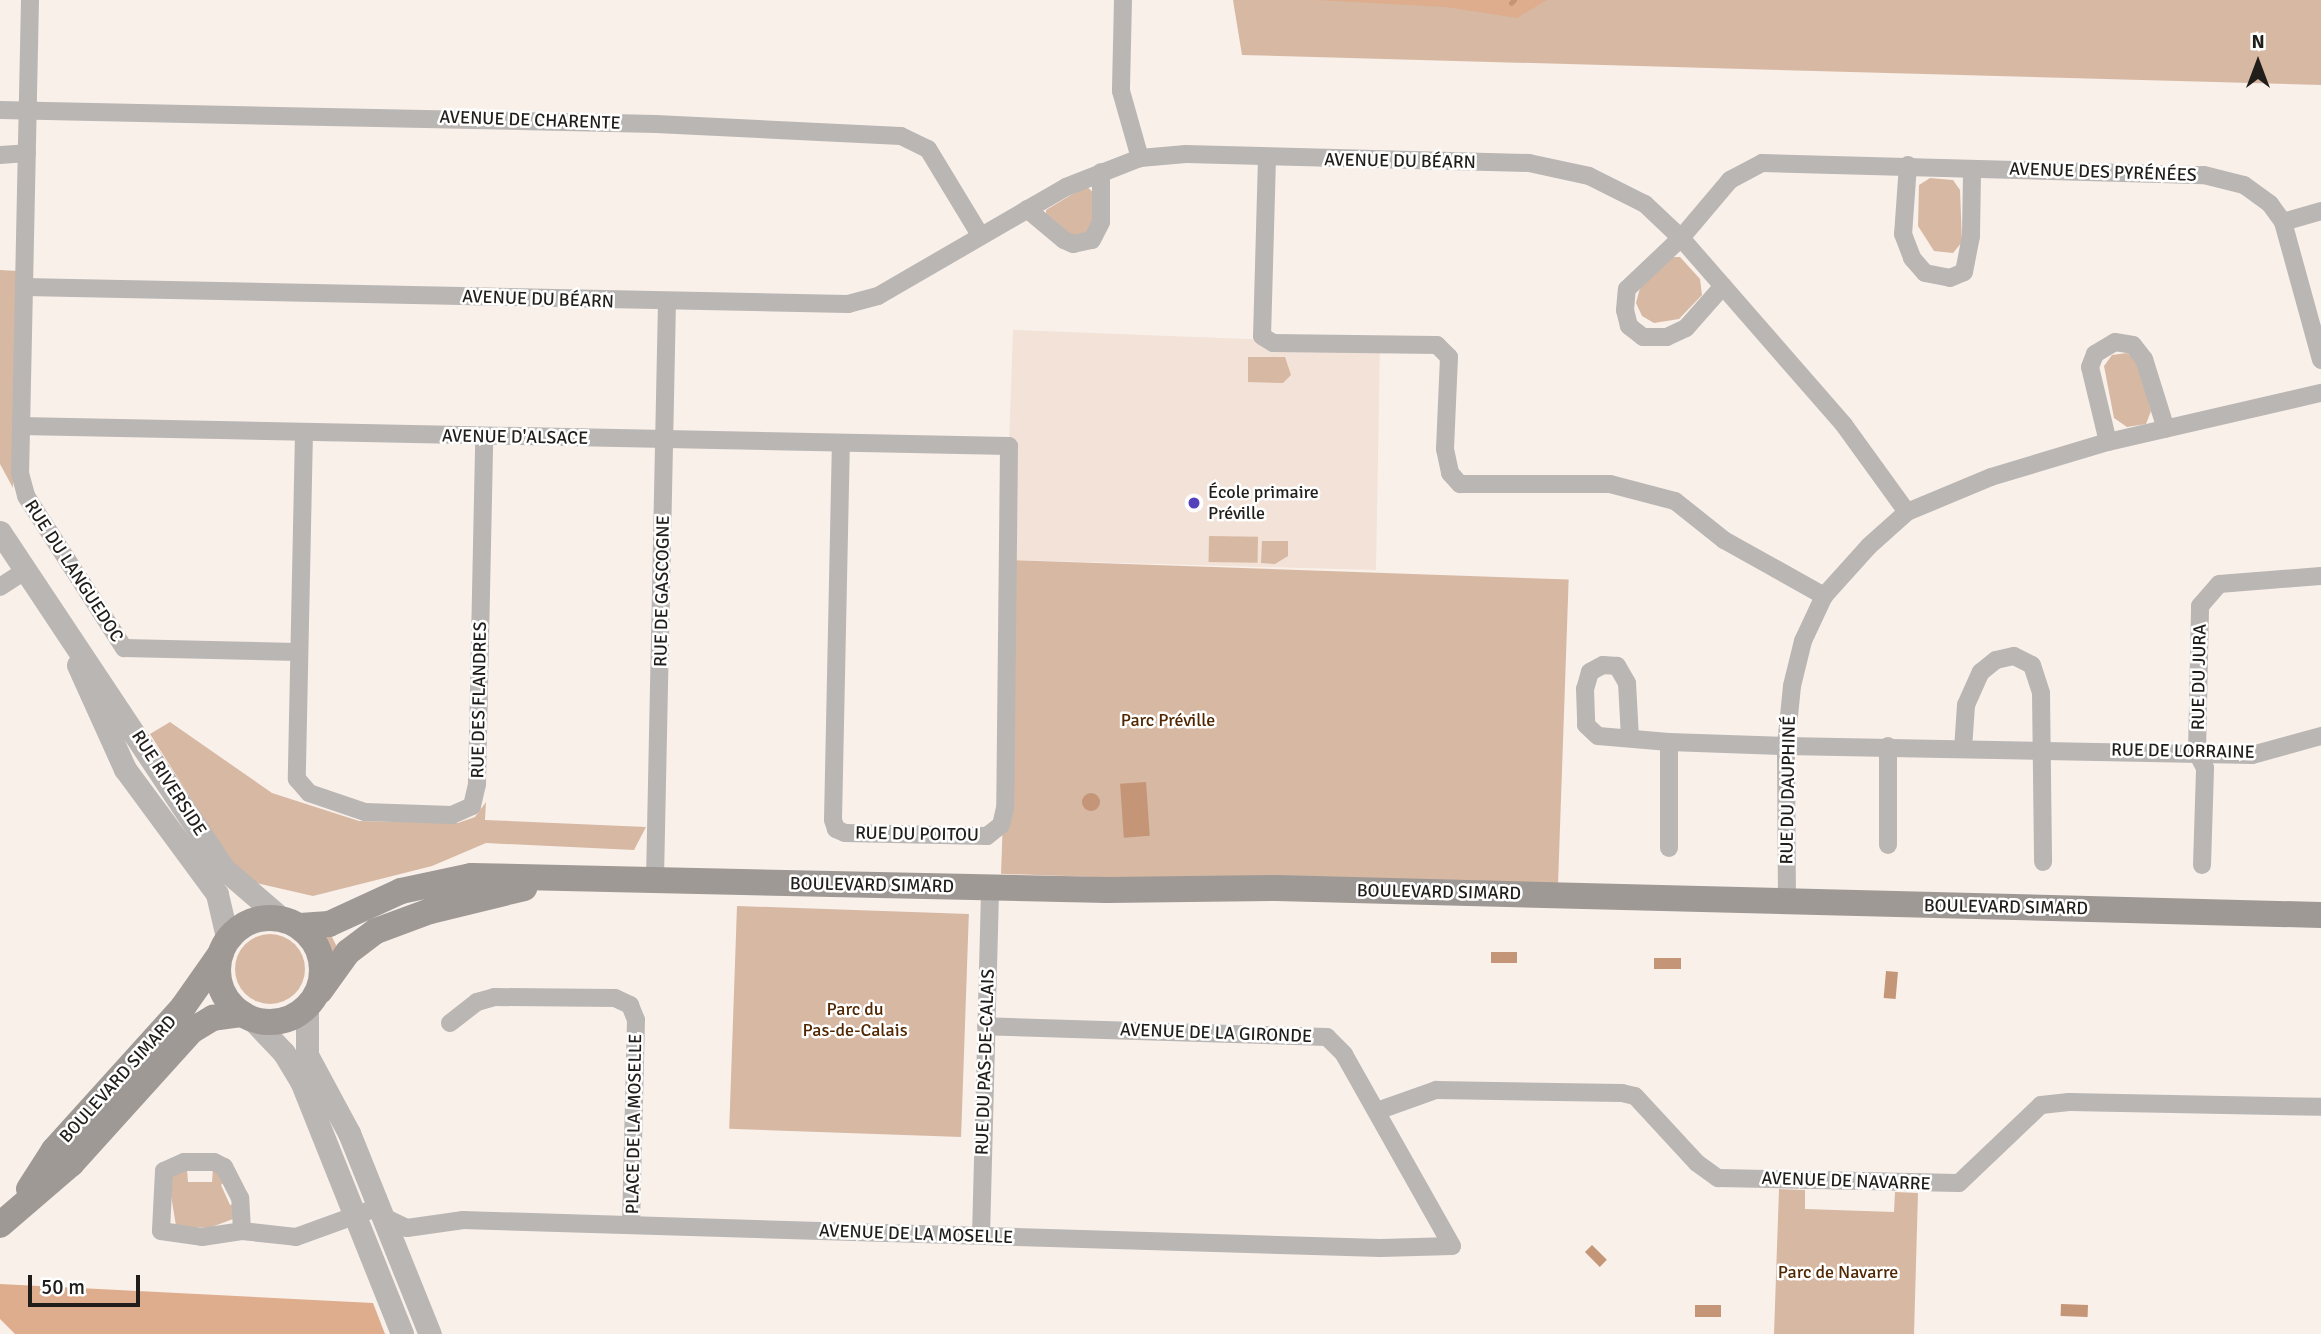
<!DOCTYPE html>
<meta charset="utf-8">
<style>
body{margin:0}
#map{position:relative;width:2321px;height:1334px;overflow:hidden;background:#f9f0ea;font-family:Signika,sans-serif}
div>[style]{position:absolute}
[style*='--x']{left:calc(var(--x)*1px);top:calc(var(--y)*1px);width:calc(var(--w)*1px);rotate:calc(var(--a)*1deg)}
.built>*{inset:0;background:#f2e2d7}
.green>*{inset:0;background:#d7b8a3;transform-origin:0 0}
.round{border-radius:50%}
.forest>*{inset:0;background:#ddad8d}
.water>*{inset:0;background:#c49577;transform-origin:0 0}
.stream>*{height:4.5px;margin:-2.25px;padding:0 2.25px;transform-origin:2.25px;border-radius:2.25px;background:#c49577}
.minor>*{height:18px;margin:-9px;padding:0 9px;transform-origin:9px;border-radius:9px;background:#bab6b4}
.tertiary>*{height:23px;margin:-11.5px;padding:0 11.5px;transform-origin:11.5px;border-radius:11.5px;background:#bab6b4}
.secondary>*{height:26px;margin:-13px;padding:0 13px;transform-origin:13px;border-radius:13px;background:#9f9996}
.secondary>.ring{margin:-13px;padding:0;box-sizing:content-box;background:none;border:26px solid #9f9996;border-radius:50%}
.dots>*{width:19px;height:19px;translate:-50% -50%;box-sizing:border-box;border:4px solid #fff;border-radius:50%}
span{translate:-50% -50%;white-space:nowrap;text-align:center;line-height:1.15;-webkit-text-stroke:5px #fff;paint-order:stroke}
.street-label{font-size:18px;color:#201d1a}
.poi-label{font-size:18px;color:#201d1a}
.left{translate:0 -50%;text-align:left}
.park-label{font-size:18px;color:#512600}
.north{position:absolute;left:2223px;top:28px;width:70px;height:70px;-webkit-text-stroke:5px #fff;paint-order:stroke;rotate:0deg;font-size:19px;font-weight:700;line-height:28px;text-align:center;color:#201d1a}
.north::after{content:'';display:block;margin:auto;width:24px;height:32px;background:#201d1a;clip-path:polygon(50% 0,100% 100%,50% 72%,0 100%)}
.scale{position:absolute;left:28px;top:1275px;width:112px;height:32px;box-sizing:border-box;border:4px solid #201d1a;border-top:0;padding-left:9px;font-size:21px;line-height:24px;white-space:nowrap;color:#201d1a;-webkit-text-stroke:5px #fff;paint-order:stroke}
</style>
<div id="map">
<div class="built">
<i style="clip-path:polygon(1013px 330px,1380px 344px,1376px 570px,1012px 560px,1009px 446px)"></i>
</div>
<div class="green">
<i style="clip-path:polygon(1233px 0,2321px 0,2321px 85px,1242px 55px)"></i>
<i style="clip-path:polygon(1930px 178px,1953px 180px,1960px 190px,1962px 242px,1953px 253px,1934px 251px,1918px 226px,1919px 185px)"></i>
<i style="clip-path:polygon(1086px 186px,1094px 193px,1095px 228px,1080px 237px,1068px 234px,1046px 217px,1046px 210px)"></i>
<i style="clip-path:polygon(1673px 257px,1680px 257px,1700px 279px,1702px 295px,1679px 319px,1654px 323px,1642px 316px,1636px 303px,1641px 284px)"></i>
<i style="clip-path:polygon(0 270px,18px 271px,13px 488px,0 464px)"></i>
<i style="clip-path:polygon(2127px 353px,2137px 361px,2151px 411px,2146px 424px,2127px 427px,2114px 418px,2104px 366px,2112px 355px)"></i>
<i style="clip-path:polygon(1248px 357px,1285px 357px,1291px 375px,1283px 383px,1248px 382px)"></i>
<i style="left:1209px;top:536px;width:49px;height:26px;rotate:1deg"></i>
<i style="clip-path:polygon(1262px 541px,1288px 541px,1288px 556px,1275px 564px,1261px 563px)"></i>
<i style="left:1012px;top:560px;width:557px;height:314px;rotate:2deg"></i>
<i style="clip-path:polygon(170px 722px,272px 793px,359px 821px,458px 823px,475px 817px,486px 802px,485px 820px,646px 827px,634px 850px,486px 843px,432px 866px,313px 896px,248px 881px,228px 857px,150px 734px)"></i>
<i style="left:737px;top:906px;width:232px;height:223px;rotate:2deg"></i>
<i style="clip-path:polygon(330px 933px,337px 947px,328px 957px,318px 936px)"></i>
<i class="round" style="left:235px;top:934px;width:70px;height:70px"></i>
<i style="clip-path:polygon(213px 1168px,226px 1181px,221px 1185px,230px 1205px,234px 1204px,233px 1219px,209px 1228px,176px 1226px,169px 1183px,175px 1170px,187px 1169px,188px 1182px,212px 1182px)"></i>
<i style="clip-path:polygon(1779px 1189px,1805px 1190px,1805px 1209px,1894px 1212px,1895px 1192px,1918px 1193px,1914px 1334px,1774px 1334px)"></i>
</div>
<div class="forest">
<i style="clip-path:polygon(1316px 0,1547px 0,1517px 18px,1446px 7px)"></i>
<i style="clip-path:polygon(0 1284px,373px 1303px,385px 1334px,15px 1334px,0 1319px)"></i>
</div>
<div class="water">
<i style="left:1146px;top:782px;width:54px;height:26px;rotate:86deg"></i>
<i class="round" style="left:1082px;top:793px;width:18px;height:18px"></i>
<i style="left:1491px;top:952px;width:26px;height:11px"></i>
<i style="left:1654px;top:958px;width:27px;height:11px"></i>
<i style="left:1886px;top:971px;width:12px;height:27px;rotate:5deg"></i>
<i style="left:1592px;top:1245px;width:21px;height:10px;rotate:45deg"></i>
<i style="left:2061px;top:1304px;width:27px;height:12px;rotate:2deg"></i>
<i style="left:1695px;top:1305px;width:26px;height:12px"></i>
</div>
<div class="stream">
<i style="--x:1511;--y:3;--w:4;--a:-45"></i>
</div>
<div class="minor">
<i style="--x:30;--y:0;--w:473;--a:91.2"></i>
<i style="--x:20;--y:473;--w:24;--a:75"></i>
<i style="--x:26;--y:496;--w:181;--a:57.2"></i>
<i style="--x:124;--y:648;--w:174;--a:1.3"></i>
<i style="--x:1123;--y:0;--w:91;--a:91.3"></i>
<i style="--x:1121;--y:91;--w:70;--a:74.2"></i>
<i style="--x:0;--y:110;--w:656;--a:1.22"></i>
<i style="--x:656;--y:124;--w:245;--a:2.8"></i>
<i style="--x:901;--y:136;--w:30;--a:26"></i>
<i style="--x:928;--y:149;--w:100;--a:58.8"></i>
<i style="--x:0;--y:155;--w:27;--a:-4"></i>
<i style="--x:1267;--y:158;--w:178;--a:91.6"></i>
<i style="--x:1262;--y:336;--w:13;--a:32"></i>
<i style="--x:1273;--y:343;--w:164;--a:0.7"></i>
<i style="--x:1437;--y:345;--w:17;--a:45"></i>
<i style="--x:1449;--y:357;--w:92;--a:92.5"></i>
<i style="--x:1445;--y:449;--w:25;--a:78"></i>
<i style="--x:1450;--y:473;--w:15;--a:48"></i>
<i style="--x:1460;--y:484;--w:150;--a:0"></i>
<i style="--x:1610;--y:484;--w:67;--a:14.7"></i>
<i style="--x:1675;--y:501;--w:63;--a:38.5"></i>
<i style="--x:1724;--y:540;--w:115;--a:29.2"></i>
<i style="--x:1908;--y:165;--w:69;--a:94.1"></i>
<i style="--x:1903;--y:234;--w:26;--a:69"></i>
<i style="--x:1912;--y:258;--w:20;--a:49"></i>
<i style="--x:1925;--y:273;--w:25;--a:11"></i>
<i style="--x:1950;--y:278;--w:15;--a:-23"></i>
<i style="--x:1964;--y:272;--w:37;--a:-79"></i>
<i style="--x:1971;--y:236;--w:67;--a:-89.1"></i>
<i style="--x:1027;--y:209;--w:48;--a:40"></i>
<i style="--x:1064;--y:240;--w:10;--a:24"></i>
<i style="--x:1073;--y:244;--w:19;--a:-12"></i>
<i style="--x:1092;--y:240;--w:20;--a:-63"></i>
<i style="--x:1101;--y:222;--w:50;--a:-90"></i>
<i style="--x:2283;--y:222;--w:40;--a:-16"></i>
<i style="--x:1723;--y:286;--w:56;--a:131.4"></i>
<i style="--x:1686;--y:328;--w:21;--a:155"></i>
<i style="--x:1667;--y:337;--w:24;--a:180"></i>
<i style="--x:1643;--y:337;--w:18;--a:-142"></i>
<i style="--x:1629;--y:326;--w:16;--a:-104"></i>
<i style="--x:1625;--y:310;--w:21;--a:-85"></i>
<i style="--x:1627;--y:289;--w:74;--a:-43.4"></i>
<i style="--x:1681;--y:238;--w:76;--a:-49.8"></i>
<i style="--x:1730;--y:180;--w:36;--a:-28"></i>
<i style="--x:1762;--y:163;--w:442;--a:1.6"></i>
<i style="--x:2204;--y:175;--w:41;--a:14"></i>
<i style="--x:2244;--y:185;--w:32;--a:36"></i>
<i style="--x:2270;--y:204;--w:22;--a:54"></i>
<i style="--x:2283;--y:222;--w:143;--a:74.6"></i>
<i style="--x:24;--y:287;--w:824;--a:1.18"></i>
<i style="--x:848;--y:304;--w:31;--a:-15"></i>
<i style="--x:878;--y:296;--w:217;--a:-30.1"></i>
<i style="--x:1066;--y:187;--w:79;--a:-21.4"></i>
<i style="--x:1140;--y:158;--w:46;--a:-5"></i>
<i style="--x:1186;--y:154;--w:343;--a:1.5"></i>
<i style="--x:1529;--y:163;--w:61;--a:12.2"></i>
<i style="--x:1589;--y:176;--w:63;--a:26.6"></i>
<i style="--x:1645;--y:204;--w:50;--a:43.4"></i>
<i style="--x:1681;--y:238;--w:248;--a:48.9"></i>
<i style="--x:1844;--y:425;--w:107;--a:54.1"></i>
<i style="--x:21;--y:426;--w:988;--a:1.16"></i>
<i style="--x:1009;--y:446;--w:362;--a:90.6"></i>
<i style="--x:1005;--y:808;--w:17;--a:103"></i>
<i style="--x:1001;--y:825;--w:18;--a:142"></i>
<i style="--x:987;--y:836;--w:142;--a:-178.8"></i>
<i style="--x:845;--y:833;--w:10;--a:-156"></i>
<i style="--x:836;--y:829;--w:9;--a:-108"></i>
<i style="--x:833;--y:820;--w:376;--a:-88.8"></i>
<i style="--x:304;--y:432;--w:347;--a:91.2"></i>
<i style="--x:297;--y:779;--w:18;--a:49"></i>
<i style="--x:309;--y:793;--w:59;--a:18.7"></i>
<i style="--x:365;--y:812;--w:87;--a:2"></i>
<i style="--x:452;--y:815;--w:22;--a:-24"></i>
<i style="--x:472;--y:806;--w:23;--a:-77"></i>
<i style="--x:477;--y:784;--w:348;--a:-88.8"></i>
<i style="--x:2108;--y:442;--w:77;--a:-103.5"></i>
<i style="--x:2090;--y:367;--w:14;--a:-69"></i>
<i style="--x:2095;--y:354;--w:23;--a:-31"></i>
<i style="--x:2115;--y:342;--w:18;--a:9"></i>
<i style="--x:2133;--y:345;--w:18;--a:52"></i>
<i style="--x:2144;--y:359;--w:73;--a:72.6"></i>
<i style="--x:0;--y:587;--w:30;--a:-33"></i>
<i style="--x:1630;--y:738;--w:55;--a:-93.1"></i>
<i style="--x:1627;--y:683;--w:20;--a:-120"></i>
<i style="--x:1617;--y:666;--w:14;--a:-176"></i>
<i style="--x:1603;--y:665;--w:15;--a:152"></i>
<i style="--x:1590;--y:672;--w:18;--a:106"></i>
<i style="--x:1585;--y:689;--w:36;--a:88"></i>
<i style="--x:1586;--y:725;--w:16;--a:43"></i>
<i style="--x:1598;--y:736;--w:71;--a:4.8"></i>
<i style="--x:1669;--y:742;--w:117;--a:2"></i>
<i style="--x:1786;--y:746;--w:466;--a:1.1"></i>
<i style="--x:2252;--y:755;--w:72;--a:-15.4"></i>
<i style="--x:1669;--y:742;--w:106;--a:90"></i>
<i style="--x:1963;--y:749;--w:44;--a:-86.1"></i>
<i style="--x:1966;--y:705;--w:36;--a:-66"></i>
<i style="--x:1981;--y:672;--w:19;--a:-39"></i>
<i style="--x:1996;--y:660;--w:18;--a:-13"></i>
<i style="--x:2014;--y:656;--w:20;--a:27"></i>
<i style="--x:2032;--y:665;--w:29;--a:72"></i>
<i style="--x:2041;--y:693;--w:169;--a:89.3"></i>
<i style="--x:1888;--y:845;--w:99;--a:-90"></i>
<i style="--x:2202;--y:865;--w:97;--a:-88.2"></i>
<i style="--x:2205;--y:768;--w:17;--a:-118"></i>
<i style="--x:2197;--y:753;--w:147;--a:-88.8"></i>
<i style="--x:2200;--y:606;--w:29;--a:-49"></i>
<i style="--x:2219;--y:584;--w:102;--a:-4.5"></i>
<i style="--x:655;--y:879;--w:577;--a:-88.81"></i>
<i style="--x:1787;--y:901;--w:155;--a:-90.4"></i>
<i style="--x:1786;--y:746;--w:60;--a:-84.3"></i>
<i style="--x:1792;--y:686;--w:46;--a:-76.3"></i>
<i style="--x:1803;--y:641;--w:50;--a:-65"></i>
<i style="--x:1824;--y:596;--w:67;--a:-48"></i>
<i style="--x:1869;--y:546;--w:51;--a:-41.8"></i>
<i style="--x:1907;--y:512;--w:91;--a:-22.6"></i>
<i style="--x:1991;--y:477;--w:122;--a:-16.7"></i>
<i style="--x:2108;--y:442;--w:219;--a:-13"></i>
<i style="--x:450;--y:1023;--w:34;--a:-38"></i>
<i style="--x:477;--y:1002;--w:18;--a:-16"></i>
<i style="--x:494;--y:997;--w:121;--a:0.5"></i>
<i style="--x:615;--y:998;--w:17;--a:25"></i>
<i style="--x:630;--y:1005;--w:16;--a:68"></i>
<i style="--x:636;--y:1020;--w:204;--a:91.4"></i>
<i style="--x:1377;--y:1111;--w:63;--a:-19.6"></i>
<i style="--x:1436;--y:1090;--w:186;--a:0.9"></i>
<i style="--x:1622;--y:1093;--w:13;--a:13"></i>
<i style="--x:1635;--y:1096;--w:91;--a:47.2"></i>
<i style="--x:1697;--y:1163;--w:26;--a:36"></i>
<i style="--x:1718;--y:1178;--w:241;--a:1.2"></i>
<i style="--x:1959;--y:1183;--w:113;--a:-43.6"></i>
<i style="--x:2041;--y:1105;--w:28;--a:-6"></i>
<i style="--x:2069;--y:1102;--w:252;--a:1.1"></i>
<i style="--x:384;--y:1217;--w:25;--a:26"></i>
<i style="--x:407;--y:1228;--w:57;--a:-8.1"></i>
<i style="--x:463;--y:1220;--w:918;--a:1.75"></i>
<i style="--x:1381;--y:1248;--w:71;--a:-1.6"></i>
<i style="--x:1452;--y:1246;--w:220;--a:-119.4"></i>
<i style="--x:1344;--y:1054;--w:24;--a:-135"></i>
<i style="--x:1327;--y:1037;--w:341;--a:-178.2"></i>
<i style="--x:242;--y:1231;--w:33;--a:-93"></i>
<i style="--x:240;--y:1198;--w:35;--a:-117"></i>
<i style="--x:224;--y:1167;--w:11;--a:-153"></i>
<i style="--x:214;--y:1162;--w:30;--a:180"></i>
<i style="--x:184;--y:1162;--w:22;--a:156"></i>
<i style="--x:164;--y:1171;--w:60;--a:92.9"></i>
<i style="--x:161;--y:1231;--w:41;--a:8.3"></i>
<i style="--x:202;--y:1237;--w:40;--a:-8.5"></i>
<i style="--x:242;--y:1231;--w:54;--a:6.3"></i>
<i style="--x:296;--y:1237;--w:88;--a:-19.9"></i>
<i style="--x:981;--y:1236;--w:348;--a:-88.5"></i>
</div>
<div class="tertiary">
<i style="--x:0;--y:532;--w:403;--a:56.4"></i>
<i style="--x:223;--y:868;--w:78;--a:40.8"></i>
<i style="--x:78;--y:665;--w:114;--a:65.7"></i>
<i style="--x:125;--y:769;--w:155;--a:53.6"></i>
<i style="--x:217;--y:894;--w:44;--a:76.9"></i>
<i style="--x:307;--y:1009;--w:46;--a:90"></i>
<i style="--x:307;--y:1055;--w:89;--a:61.7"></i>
<i style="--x:349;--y:1133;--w:217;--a:68.1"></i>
<i style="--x:251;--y:1018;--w:48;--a:46.7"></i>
<i style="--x:284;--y:1053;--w:33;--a:59"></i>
<i style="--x:301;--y:1081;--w:272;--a:68.2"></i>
</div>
<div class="secondary">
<i class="ring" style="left:218px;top:918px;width:78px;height:78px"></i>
<i style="--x:300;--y:926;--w:29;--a:-4"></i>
<i style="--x:329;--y:924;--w:79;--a:-24.6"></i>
<i style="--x:401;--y:891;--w:72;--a:-12.1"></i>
<i style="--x:471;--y:876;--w:636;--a:1.26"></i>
<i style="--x:1107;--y:890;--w:169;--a:-0.7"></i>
<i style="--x:1276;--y:888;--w:1045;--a:1.48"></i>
<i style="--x:320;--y:991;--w:48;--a:-54.3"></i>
<i style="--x:348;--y:952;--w:35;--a:-37"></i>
<i style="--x:376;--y:931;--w:58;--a:-20.3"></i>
<i style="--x:430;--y:911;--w:97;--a:-13.7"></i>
<i style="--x:29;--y:1189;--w:46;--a:-57.3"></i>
<i style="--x:54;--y:1150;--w:193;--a:-47.9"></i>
<i style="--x:183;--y:1007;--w:66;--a:-54.9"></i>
<i style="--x:0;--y:1225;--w:94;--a:-40.7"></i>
<i style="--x:71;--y:1164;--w:179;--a:-47.9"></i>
<i style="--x:191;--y:1031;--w:26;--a:-31"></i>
<i style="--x:213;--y:1018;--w:30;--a:-8"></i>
</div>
<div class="dots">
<i style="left:1194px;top:503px;background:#5541b9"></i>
</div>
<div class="street-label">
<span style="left:530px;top:120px;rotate:2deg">AVENUE DE CHARENTE</span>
<span style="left:1400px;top:161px;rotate:1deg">AVENUE DU BÉARN</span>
<span style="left:2103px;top:172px;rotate:2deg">AVENUE DES PYRÉNÉES</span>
<span style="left:538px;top:299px;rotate:2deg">AVENUE DU BÉARN</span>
<span style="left:515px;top:437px;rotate:1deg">AVENUE D'ALSACE</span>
<span style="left:74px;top:571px;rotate:57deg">RUE DU LANGUEDOC</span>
<span style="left:662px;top:591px;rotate:-89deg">RUE DE GASCOGNE</span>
<span style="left:2199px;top:677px;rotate:-89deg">RUE DU JURA</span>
<span style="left:479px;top:700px;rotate:-89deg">RUE DES FLANDRES</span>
<span style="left:2183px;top:751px;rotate:1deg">RUE DE LORRAINE</span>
<span style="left:169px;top:783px;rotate:57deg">RUE RIVERSIDE</span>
<span style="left:1788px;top:790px;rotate:-89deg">RUE DU DAUPHINÉ</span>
<span style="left:917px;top:834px;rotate:1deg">RUE DU POITOU</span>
<span style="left:872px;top:885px;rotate:1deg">BOULEVARD SIMARD</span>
<span style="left:1439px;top:892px;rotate:1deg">BOULEVARD SIMARD</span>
<span style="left:2006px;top:907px;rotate:1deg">BOULEVARD SIMARD</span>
<span style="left:1216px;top:1033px;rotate:2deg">AVENUE DE LA GIRONDE</span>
<span style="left:985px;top:1062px;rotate:-88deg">RUE DU PAS-DE-CALAIS</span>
<span style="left:118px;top:1079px;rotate:-48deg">BOULEVARD SIMARD</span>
<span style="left:634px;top:1124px;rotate:-89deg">PLACE DE LA MOSELLE</span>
<span style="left:1846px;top:1181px;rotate:2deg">AVENUE DE NAVARRE</span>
<span style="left:916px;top:1234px;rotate:2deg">AVENUE DE LA MOSELLE</span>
</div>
<div class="poi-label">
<span class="left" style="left:1208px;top:503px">École primaire<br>Préville</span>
</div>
<div class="park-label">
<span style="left:1168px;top:720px">Parc Préville</span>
<span style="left:855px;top:1020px">Parc du<br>Pas-de-Calais</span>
<span style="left:1838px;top:1272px">Parc de Navarre</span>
</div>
<div class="north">N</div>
<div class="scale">50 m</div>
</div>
